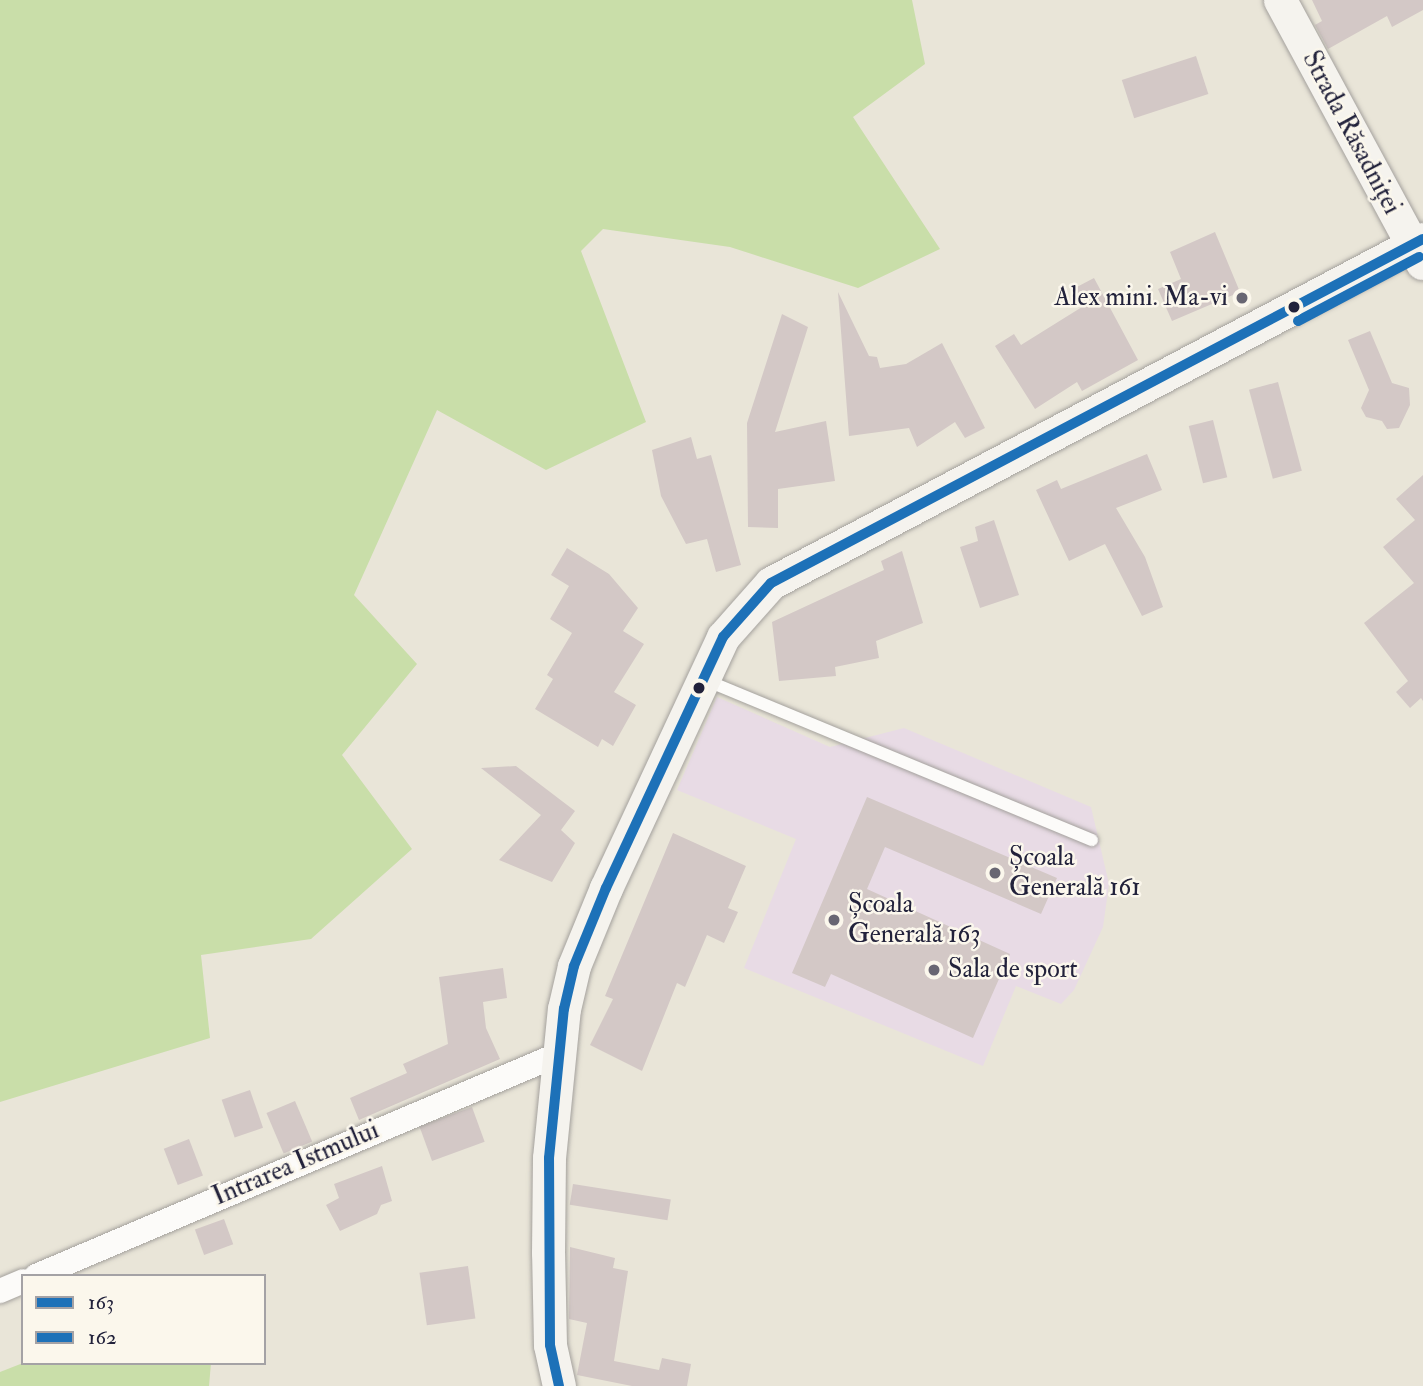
<!DOCTYPE html>
<meta charset="utf-8">
<style>
body{margin:0}
#map{position:relative;width:1423px;height:1386px;overflow:hidden;background:#e9e5d8;font-family:"IM FELL Double Pica",serif}
div>[style]{position:absolute}
[style*='--x']{left:calc(var(--x)*1px);top:calc(var(--y)*1px);width:calc(var(--w)*1px);rotate:calc(var(--a)*1deg)}
.built>*{inset:0;background:#e8dbe5}
.green>*{inset:0;background:#c9dea9}
.building>*{inset:0;background:#d3c8c6;transform-origin:0 0}
.roads{filter:drop-shadow(0 0 2px #a4a19d) drop-shadow(0 0 2px #a4a19d)}
.lane>*{height:12px;margin:-6px;padding:0 6px;transform-origin:6px;border-radius:6px;background:#fcfbf9}
.street>*{height:24px;margin:-12px;padding:0 12px;transform-origin:12px;border-radius:12px;background:#fcfbf9}
.secondary>*{height:33px;margin:-16.5px;padding:0 16.5px;transform-origin:16.5px;border-radius:16.5px;background:#f5f3ee}
.bus-1>*{height:10px;margin:-5px;padding:0 5px;transform-origin:5px;border-radius:5px;background:#1d71b8}
.bus-2>*{height:10px;margin:-5px;padding:0 5px;transform-origin:5px;border-radius:5px;background:#1d71b8}
.dots>*{width:19px;height:19px;translate:-50% -50%;box-sizing:border-box;border:4px solid #fbf7ec;border-radius:50%}
span{translate:-50% -50%;white-space:nowrap;text-align:center;line-height:1.15;-webkit-text-stroke:5px #fbf7ec;paint-order:stroke}
.street-label{font-size:26px;color:#22223b}
.poi-label{font-size:26px;color:#22223b}
.right{translate:-100% -50%;text-align:right}
.left{translate:0 -50%;text-align:left}
.legend{position:absolute;left:21px;top:1274px;width:245px;height:91px;box-sizing:border-box;background:#fbf7ec;border:2px solid #a4a2a5;margin:0;padding:9px 12px;list-style:none;font-size:21px;color:#22223b}
.legend li{display:flex;align-items:center;gap:14px;height:35px}
.legend b{width:35px;border:2px solid #a4a2a5}
</style>
<div id="map">
<div class="built">
<i style="clip-path:polygon(717px 697px,830px 747px,904px 728px,1091px 807px,1109px 884px,1103px 927px,1074px 990px,1061px 1004px,1016px 986px,983px 1066px,744px 968px,796px 839px,677px 790px)"></i>
</div>
<div class="green">
<i style="clip-path:polygon(0 0,912px 0,925px 64px,853px 117px,940px 249px,858px 288px,730px 247px,603px 229px,581px 251px,646px 422px,546px 470px,437px 410px,354px 595px,417px 664px,342px 755px,412px 849px,311px 939px,201px 955px,210px 1038px,0 1102px)"></i>
<i style="clip-path:polygon(23px 1363px,211px 1363px,209px 1386px,0 1386px,0 1372px)"></i>
</div>
<div class="building">
<i style="clip-path:polygon(1312px 0,1423px 0,1423px 10px,1392px 27px,1387px 16px,1328px 49px,1315px 25px,1322px 21px)"></i>
<i style="left:1196px;top:56px;width:40px;height:78px;rotate:72deg"></i>
<i style="clip-path:polygon(1215px 232px,1240px 292px,1172px 321px,1158px 289px,1181px 279px,1170px 252px)"></i>
<i style="clip-path:polygon(1094px 278px,1138px 360px,1082px 391px,1077px 382px,1035px 409px,995px 346px,1014px 334px,1021px 345px,1082px 307px,1073px 289px)"></i>
<i style="clip-path:polygon(838px 292px,869px 356px,877px 357px,880px 368px,906px 364px,942px 343px,985px 428px,965px 438px,955px 422px,917px 447px,909px 428px,849px 436px)"></i>
<i style="clip-path:polygon(782px 314px,808px 327px,775px 432px,826px 421px,835px 481px,778px 489px,778px 528px,748px 527px,747px 423px)"></i>
<i style="clip-path:polygon(1370px 331px,1392px 383px,1409px 388px,1410px 405px,1399px 428px,1387px 429px,1382px 421px,1366px 417px,1361px 408px,1369px 390px,1348px 340px)"></i>
<i style="left:1278px;top:382px;width:92px;height:30px;rotate:75deg"></i>
<i style="left:1213px;top:420px;width:59px;height:25px;rotate:76deg"></i>
<i style="clip-path:polygon(691px 437px,697px 459px,711px 455px,741px 565px,716px 572px,707px 539px,686px 544px,661px 496px,652px 450px)"></i>
<i style="clip-path:polygon(1147px 454px,1162px 490px,1116px 508px,1145px 557px,1163px 607px,1142px 616px,1105px 544px,1069px 561px,1036px 490px,1057px 480px,1061px 489px)"></i>
<i style="clip-path:polygon(1423px 475px,1423px 701px,1421px 698px,1410px 708px,1396px 692px,1408px 681px,1364px 623px,1414px 583px,1383px 547px,1415px 520px,1396px 499px)"></i>
<i style="clip-path:polygon(994px 520px,1019px 595px,980px 608px,960px 547px,978px 541px,975px 527px)"></i>
<i style="clip-path:polygon(567px 548px,609px 574px,638px 608px,623px 631px,644px 644px,614px 692px,636px 705px,613px 746px,602px 739px,598px 747px,535px 709px,553px 679px,547px 675px,572px 633px,550px 619px,569px 586px,551px 575px)"></i>
<i style="clip-path:polygon(902px 551px,923px 623px,876px 641px,879px 658px,835px 667px,836px 676px,779px 681px,772px 622px,884px 570px,881px 561px)"></i>
<i style="clip-path:polygon(516px 766px,575px 811px,561px 830px,575px 843px,552px 882px,499px 860px,541px 815px,481px 768px)"></i>
<i style="clip-path:polygon(867px 797px,1057px 878px,1041px 914px,885px 847px,867px 889px,1010px 954px,973px 1038px,831px 974px,825px 987px,792px 973px)"></i>
<i style="clip-path:polygon(673px 833px,746px 866px,728px 908px,738px 912px,724px 943px,707px 935px,685px 987px,677px 983px,642px 1071px,590px 1045px,613px 999px,605px 996px)"></i>
<i style="clip-path:polygon(503px 968px,507px 998px,483px 1002px,486px 1028px,500px 1059px,359px 1120px,350px 1098px,407px 1073px,403px 1064px,448px 1044px,439px 977px)"></i>
<i style="left:250px;top:1090px;width:40px;height:30px;rotate:71deg"></i>
<i style="left:295px;top:1101px;width:44px;height:31px;rotate:67deg"></i>
<i style="left:472px;top:1107px;width:37px;height:56px;rotate:70deg"></i>
<i style="left:189px;top:1139px;width:39px;height:27px;rotate:69deg"></i>
<i style="clip-path:polygon(382px 1166px,392px 1201px,381px 1205px,377px 1214px,340px 1231px,326px 1205px,339px 1198px,334px 1184px)"></i>
<i style="left:573px;top:1184px;width:99px;height:21px;rotate:9deg"></i>
<i style="left:224px;top:1219px;width:27px;height:31px;rotate:70deg"></i>
<i style="clip-path:polygon(570px 1247px,615px 1258px,613px 1268px,628px 1271px,614px 1361px,659px 1370px,662px 1358px,691px 1364px,687px 1386px,632px 1386px,577px 1375px,587px 1323px,569px 1319px)"></i>
<i style="left:468px;top:1266px;width:53px;height:49px;rotate:82deg"></i>
</div>
<div class="roads">
<div class="lane">
<i style="--x:703;--y:679;--w:421;--a:22.5"></i>
</div>
<div class="street">
<i style="--x:36;--y:1276;--w:566;--a:-22.99"></i>
<i style="--x:0;--y:1291;--w:25;--a:-23"></i>
</div>
<div class="secondary">
<i style="--x:1280;--y:0;--w:299;--a:61.6"></i>
<i style="--x:559;--y:1386;--w:42;--a:-102.4"></i>
<i style="--x:550;--y:1345;--w:92;--a:-91.2"></i>
<i style="--x:548;--y:1253;--w:95;--a:-89.4"></i>
<i style="--x:549;--y:1158;--w:150;--a:-84.3"></i>
<i style="--x:564;--y:1009;--w:44;--a:-76.9"></i>
<i style="--x:574;--y:966;--w:84;--a:-67.7"></i>
<i style="--x:606;--y:888;--w:277;--a:-65"></i>
<i style="--x:723;--y:637;--w:72;--a:-48.4"></i>
<i style="--x:771;--y:583;--w:737;--a:-27.82"></i>
</div>
</div>
<div class="bus-1">
<i style="--x:559;--y:1386;--w:42;--a:-102.4"></i>
<i style="--x:550;--y:1345;--w:187;--a:-90.3"></i>
<i style="--x:549;--y:1158;--w:150;--a:-84.3"></i>
<i style="--x:564;--y:1009;--w:44;--a:-76.9"></i>
<i style="--x:574;--y:966;--w:84;--a:-67.7"></i>
<i style="--x:606;--y:888;--w:277;--a:-65"></i>
<i style="--x:723;--y:637;--w:72;--a:-48.4"></i>
<i style="--x:771;--y:583;--w:737;--a:-27.82"></i>
</div>
<div class="bus-2">
<i style="--x:1298;--y:321;--w:137;--a:-27.9"></i>
</div>
<div class="dots">
<i style="left:1242px;top:298px;background:#686672"></i>
<i style="left:1294px;top:307px;background:#22223b"></i>
<i style="left:699px;top:688px;background:#22223b"></i>
<i style="left:995px;top:873px;background:#686672"></i>
<i style="left:834px;top:920px;background:#686672"></i>
<i style="left:934px;top:970px;background:#686672"></i>
</div>
<div class="street-label">
<span style="left:1351px;top:133px;rotate:62deg">Strada Răsadniței</span>
<span style="left:296px;top:1164px;rotate:-23deg">Intrarea Istmului</span>
</div>
<div class="poi-label">
<span class="right" style="left:1228px;top:298px">Alex mini. Ma-vi</span>
<span class="left" style="left:1009px;top:873px">Școala<br>Generală 161</span>
<span class="left" style="left:848px;top:920px">Școala<br>Generală 163</span>
<span class="left" style="left:948px;top:970px">Sala de sport</span>
</div>
<ul class="legend">
<li><b style="height:9px;background:#1d71b8"></b>163</li>
<li><b style="height:9px;background:#1d71b8"></b>162</li>
</ul>
</div>
